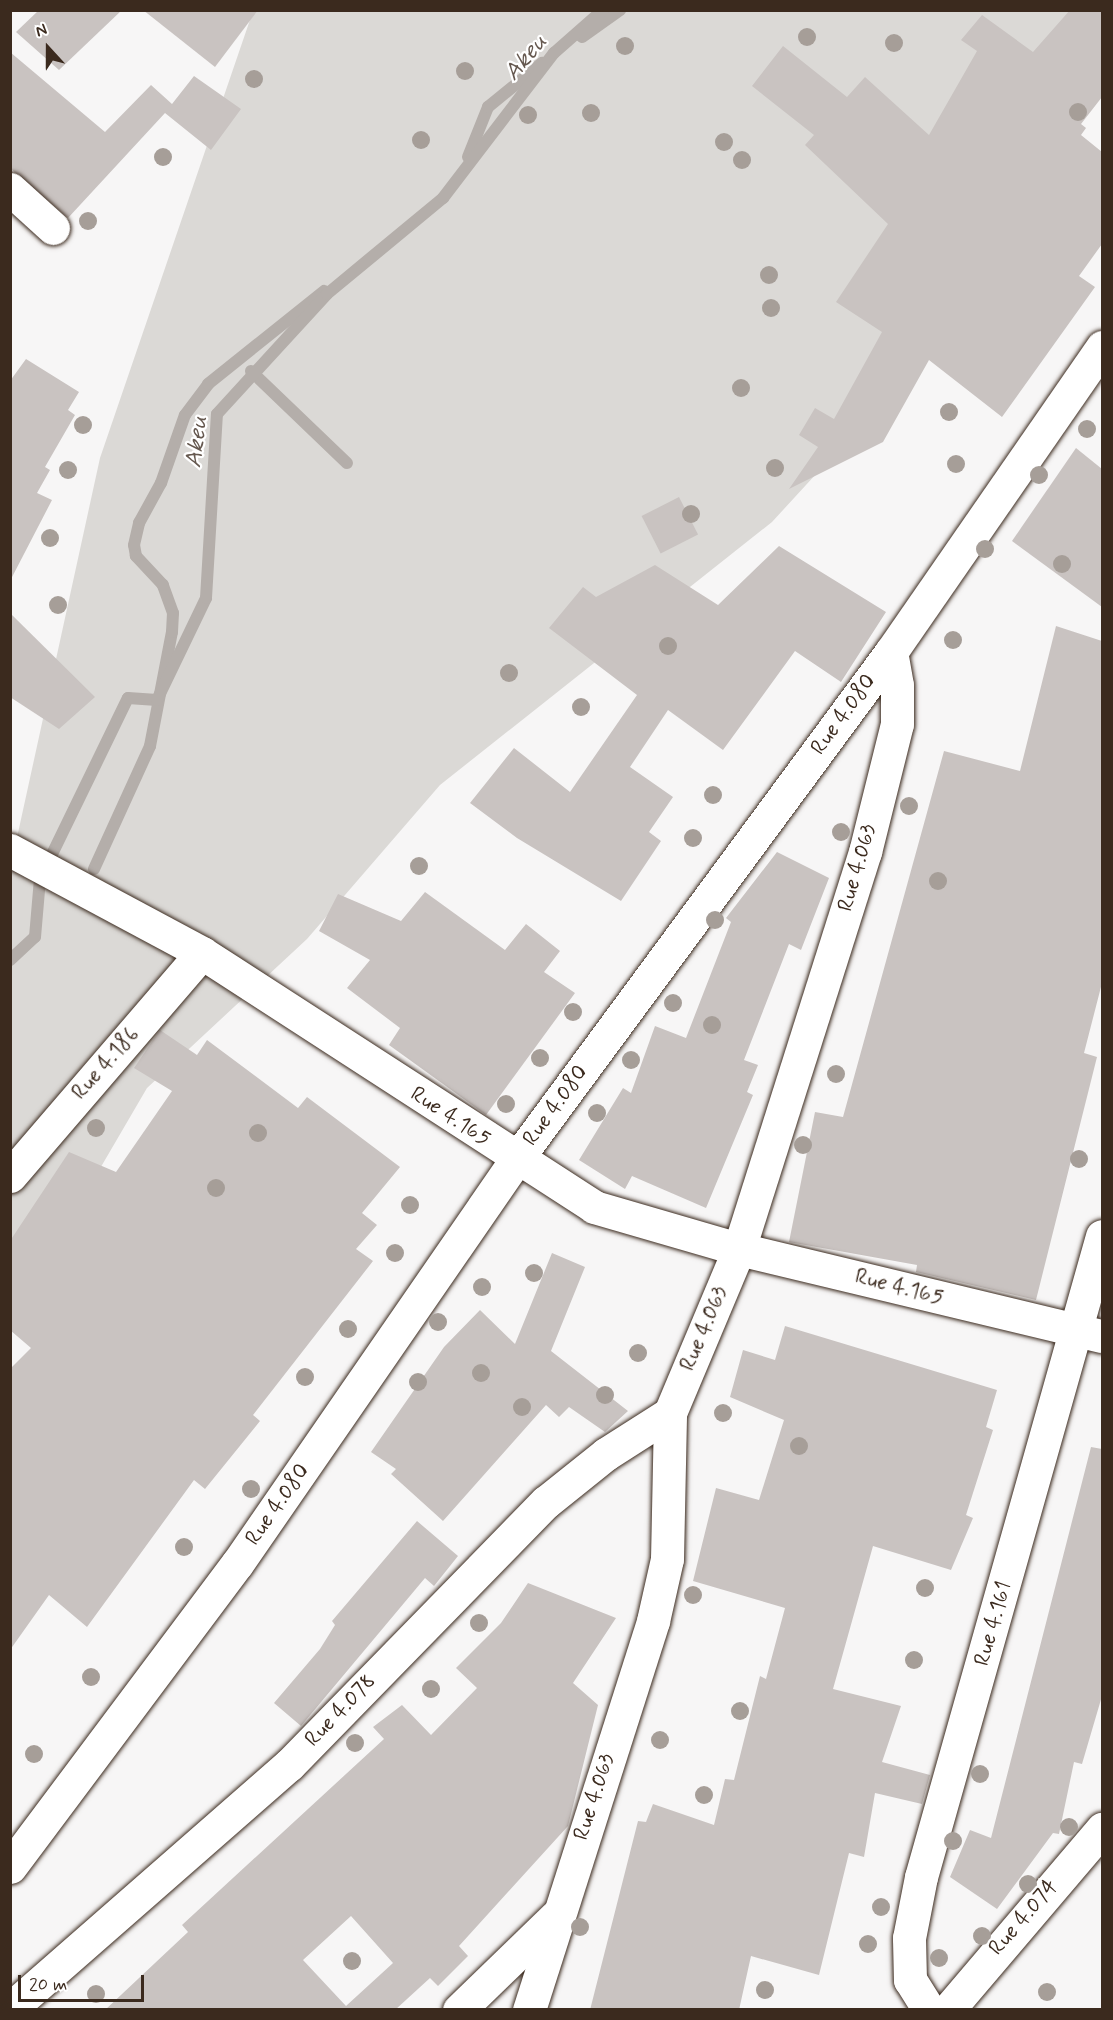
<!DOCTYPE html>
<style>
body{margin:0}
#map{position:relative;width:1113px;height:2020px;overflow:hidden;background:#f7f6f6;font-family:Mynerve,sans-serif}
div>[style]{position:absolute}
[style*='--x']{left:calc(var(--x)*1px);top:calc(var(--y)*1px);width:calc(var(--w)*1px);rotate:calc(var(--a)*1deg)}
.green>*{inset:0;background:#dbd9d6}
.stream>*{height:12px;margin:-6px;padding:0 6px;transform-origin:6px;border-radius:6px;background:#b4aeaa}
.building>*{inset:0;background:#c9c3c1;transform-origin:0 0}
.roads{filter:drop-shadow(0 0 2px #3b2a1e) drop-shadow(0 0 2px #3b2a1e)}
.minor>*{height:33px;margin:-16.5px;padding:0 16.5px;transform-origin:16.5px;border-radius:16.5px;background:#fff}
.trees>*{width:18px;height:18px;margin:-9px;border-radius:50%;background:#a69e98}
span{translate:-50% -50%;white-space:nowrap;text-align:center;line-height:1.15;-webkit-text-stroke:4.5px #fff;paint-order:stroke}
.street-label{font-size:22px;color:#3b2a1e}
.water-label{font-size:24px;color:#65584f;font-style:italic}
.frame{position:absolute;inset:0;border:12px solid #3b2a1e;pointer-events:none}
.north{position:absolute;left:18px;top:18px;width:60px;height:60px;-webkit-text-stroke:4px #fff;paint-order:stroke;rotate:339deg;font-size:16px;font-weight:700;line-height:24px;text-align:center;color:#3b2a1e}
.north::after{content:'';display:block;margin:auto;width:21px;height:27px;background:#3b2a1e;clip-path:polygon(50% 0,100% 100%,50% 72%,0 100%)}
.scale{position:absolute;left:18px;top:1975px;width:126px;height:27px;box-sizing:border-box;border:3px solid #3b2a1e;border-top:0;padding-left:8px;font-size:18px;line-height:21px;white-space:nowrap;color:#3b2a1e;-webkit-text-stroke:4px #fff;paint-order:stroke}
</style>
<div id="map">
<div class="green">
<i style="clip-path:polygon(253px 11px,1102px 11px,1102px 37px,1088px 50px,964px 313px,772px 522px,440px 785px,307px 939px,147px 1088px,11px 1321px,11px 865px,100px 458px)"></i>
</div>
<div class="stream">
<i style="--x:582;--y:37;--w:47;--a:-35.4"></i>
<i style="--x:468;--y:157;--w:54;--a:-68.2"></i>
<i style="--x:488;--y:107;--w:70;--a:-39.2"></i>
<i style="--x:251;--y:371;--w:133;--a:43.8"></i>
<i style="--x:94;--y:869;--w:135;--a:-65.5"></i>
<i style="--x:150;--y:746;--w:116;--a:-79.1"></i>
<i style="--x:172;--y:632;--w:19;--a:-87"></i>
<i style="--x:173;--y:613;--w:30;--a:-110"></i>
<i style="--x:163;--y:585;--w:40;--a:-133"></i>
<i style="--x:136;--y:556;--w:11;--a:-100"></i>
<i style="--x:134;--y:545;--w:23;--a:-77"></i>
<i style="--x:139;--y:523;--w:46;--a:-61.2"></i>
<i style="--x:161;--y:483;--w:72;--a:-70.6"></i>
<i style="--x:185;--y:415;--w:39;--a:-53"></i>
<i style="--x:208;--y:384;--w:149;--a:-38.7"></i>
<i style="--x:10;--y:960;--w:34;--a:-43"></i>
<i style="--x:35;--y:937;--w:58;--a:-85.1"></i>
<i style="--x:40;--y:879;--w:201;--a:-64.1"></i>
<i style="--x:128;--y:698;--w:29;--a:4"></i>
<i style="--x:157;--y:700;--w:113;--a:-64.3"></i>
<i style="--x:206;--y:598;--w:184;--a:-86.6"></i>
<i style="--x:217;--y:414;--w:163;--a:-47.5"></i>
<i style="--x:327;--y:294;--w:151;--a:-39.6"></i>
<i style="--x:443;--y:198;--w:183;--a:-52.6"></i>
<i style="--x:554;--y:53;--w:65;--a:-41.3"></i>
</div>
<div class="building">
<i style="clip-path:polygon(39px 10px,122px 10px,59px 70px,16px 32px)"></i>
<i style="clip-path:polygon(143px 10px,258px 10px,215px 67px)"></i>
<i style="clip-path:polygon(1070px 10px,1102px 10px,1102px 97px,1081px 124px,1086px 128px,1081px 135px,1102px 152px,1102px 244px,1079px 276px,1095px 287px,1002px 417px,929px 360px,883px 442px,789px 489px,818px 447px,799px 435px,815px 408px,834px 419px,882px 332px,836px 302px,888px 224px,805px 145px,814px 135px,752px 86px,783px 46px,847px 97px,865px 77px,929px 135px,977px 51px,961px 40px,982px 15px,1033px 52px)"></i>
<i style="clip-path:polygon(10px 52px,105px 132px,151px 85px,172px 104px,194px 76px,241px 109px,211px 150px,165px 113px,68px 218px,10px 168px)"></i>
<i style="clip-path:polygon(26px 359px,79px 392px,68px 410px,75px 415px,45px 467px,50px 470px,37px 493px,52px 500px,10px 581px,10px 381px)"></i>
<i style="clip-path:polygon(1076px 448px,1102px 469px,1102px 607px,1012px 541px)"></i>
<i style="left:679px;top:497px;width:42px;height:42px;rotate:63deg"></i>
<i style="clip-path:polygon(779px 546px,886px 612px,841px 682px,795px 651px,723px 750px,668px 710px,630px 767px,673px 797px,649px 832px,661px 841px,621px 901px,517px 838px,470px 803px,514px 748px,570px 792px,637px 695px,549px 628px,583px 587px,596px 597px,655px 565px,718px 605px)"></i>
<i style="clip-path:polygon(10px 613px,95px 697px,59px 729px,10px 697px)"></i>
<i style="clip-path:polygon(1056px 626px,1102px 641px,1102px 983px,1084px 1053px,1097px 1057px,1036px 1300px,916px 1272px,917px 1265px,789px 1242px,815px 1112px,843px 1117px,944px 751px,1020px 771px)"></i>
<i style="clip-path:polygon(777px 852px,829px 878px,801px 950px,789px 944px,744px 1060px,758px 1065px,747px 1092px,753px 1095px,706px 1208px,632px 1176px,625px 1189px,579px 1160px,623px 1088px,631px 1093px,655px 1026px,686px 1038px,731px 922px,726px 918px)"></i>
<i style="clip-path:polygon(425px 892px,505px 950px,526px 924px,560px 951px,544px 972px,575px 993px,486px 1115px,389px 1045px,400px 1028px,347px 988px,370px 960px,319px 931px,338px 894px,401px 921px)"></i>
<i style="clip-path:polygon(160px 1030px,197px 1055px,207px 1040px,298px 1108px,307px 1097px,400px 1167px,362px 1213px,377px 1225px,356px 1249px,373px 1261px,253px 1415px,260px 1421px,205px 1489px,194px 1480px,87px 1627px,49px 1595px,10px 1650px,10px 1369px,31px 1348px,10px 1330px,10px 1241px,69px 1152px,116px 1172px,172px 1091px,134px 1068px)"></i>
<i style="clip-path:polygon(552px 1253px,585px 1267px,551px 1351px,628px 1411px,605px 1432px,569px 1407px,559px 1417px,546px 1405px,443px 1521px,391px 1474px,396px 1469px,371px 1452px,444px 1347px,480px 1310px,515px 1344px)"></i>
<i style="clip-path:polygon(785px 1326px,997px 1390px,986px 1427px,993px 1430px,966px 1515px,973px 1518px,951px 1570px,873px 1546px,833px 1689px,901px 1706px,882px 1762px,930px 1775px,922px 1804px,875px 1793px,864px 1857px,849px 1853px,819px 1975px,751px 1956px,739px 2010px,590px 2010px,638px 1821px,646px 1822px,653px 1804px,714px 1825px,725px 1779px,734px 1780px,760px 1676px,766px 1679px,785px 1608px,693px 1581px,716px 1488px,759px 1500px,784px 1420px,730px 1397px,743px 1350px,775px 1360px)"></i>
<i style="clip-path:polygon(1091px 1447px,1102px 1449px,1102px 1696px,1082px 1764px,1074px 1762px,1059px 1834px,1053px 1833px,997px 1909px,950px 1877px,970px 1830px,991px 1838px)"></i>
<i style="clip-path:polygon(417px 1521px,458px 1556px,434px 1586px,425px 1578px,301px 1726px,274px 1703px,320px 1649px,335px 1625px,332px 1621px)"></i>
<i style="clip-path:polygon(evenodd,528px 1583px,616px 1618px,573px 1683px,598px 1705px,568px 1826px,459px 1946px,468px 1956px,438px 1986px,430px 1978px,395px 2010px,105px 2010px,188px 1932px,182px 1925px,384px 1739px,373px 1727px,402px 1705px,431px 1735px,477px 1688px,456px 1668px,501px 1623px,528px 1583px,351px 1916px,393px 1963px,346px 2006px,303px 1960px,351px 1916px)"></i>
</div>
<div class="roads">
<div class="minor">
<i style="--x:10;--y:189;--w:58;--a:42.2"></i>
<i style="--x:10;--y:850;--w:218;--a:28.2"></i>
<i style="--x:202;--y:953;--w:467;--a:32.9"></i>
<i style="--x:594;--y:1207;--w:151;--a:16.2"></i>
<i style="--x:739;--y:1249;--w:373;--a:13.5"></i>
<i style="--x:10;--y:1176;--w:294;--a:-49.3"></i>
<i style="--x:10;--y:1867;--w:379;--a:-53.2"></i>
<i style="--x:237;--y:1564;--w:491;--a:-55.4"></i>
<i style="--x:516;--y:1160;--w:631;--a:-53.57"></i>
<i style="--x:891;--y:652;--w:371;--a:-55.3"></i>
<i style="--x:10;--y:2009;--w:371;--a:-41.2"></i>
<i style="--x:289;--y:1765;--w:368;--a:-45.7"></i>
<i style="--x:546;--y:1502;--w:77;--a:-38.7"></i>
<i style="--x:606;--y:1454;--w:76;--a:-32.6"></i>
<i style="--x:459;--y:2010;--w:134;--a:-44.1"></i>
<i style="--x:529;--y:2010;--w:408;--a:-72.3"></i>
<i style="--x:653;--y:1621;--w:64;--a:-77.3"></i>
<i style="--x:667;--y:1559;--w:146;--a:-88.8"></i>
<i style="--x:670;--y:1413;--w:178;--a:-67.2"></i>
<i style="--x:739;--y:1249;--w:417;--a:-72.4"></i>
<i style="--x:865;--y:852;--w:132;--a:-76"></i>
<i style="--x:897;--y:724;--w:39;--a:-90"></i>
<i style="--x:897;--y:685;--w:34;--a:-100"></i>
<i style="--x:929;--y:2010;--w:36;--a:-122"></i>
<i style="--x:910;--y:1980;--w:42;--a:-91.4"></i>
<i style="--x:909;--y:1938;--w:62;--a:-78.9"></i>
<i style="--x:921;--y:1877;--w:666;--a:-74.23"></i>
<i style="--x:948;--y:2010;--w:238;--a:-49.6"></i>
</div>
</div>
<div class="trees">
<i style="left:807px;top:37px"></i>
<i style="left:894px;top:43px"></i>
<i style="left:625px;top:46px"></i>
<i style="left:465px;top:71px"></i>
<i style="left:254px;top:79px"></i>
<i style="left:1078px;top:112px"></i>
<i style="left:591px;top:113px"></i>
<i style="left:528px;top:115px"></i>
<i style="left:421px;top:140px"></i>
<i style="left:724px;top:142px"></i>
<i style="left:163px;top:157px"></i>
<i style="left:742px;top:160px"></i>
<i style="left:88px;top:221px"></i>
<i style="left:769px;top:275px"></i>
<i style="left:771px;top:308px"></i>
<i style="left:741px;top:388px"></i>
<i style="left:949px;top:412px"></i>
<i style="left:83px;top:425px"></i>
<i style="left:1087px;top:429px"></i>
<i style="left:956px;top:464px"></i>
<i style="left:775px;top:468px"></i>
<i style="left:68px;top:470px"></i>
<i style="left:1039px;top:475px"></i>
<i style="left:691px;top:514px"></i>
<i style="left:50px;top:538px"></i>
<i style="left:985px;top:549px"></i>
<i style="left:1062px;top:564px"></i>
<i style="left:58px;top:605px"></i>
<i style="left:953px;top:640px"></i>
<i style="left:668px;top:646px"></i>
<i style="left:509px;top:673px"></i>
<i style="left:581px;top:707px"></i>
<i style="left:713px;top:795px"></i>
<i style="left:909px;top:806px"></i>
<i style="left:841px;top:832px"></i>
<i style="left:693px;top:838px"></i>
<i style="left:419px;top:866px"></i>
<i style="left:938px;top:881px"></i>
<i style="left:715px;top:920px"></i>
<i style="left:673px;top:1003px"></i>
<i style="left:573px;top:1012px"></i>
<i style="left:712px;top:1025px"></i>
<i style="left:540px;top:1058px"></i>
<i style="left:631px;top:1060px"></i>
<i style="left:836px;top:1074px"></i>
<i style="left:506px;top:1104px"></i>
<i style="left:597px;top:1113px"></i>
<i style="left:96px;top:1128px"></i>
<i style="left:258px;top:1133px"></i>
<i style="left:803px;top:1145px"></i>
<i style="left:1079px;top:1159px"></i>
<i style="left:216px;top:1188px"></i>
<i style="left:410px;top:1205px"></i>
<i style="left:395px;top:1253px"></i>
<i style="left:534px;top:1273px"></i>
<i style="left:482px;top:1287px"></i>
<i style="left:438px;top:1322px"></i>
<i style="left:348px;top:1329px"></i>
<i style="left:638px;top:1353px"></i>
<i style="left:481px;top:1373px"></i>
<i style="left:305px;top:1377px"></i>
<i style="left:418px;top:1382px"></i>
<i style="left:605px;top:1395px"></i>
<i style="left:522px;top:1407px"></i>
<i style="left:723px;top:1413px"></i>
<i style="left:799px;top:1446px"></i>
<i style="left:251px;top:1489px"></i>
<i style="left:184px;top:1547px"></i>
<i style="left:925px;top:1588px"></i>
<i style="left:693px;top:1595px"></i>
<i style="left:479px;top:1623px"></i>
<i style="left:914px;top:1660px"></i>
<i style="left:91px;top:1677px"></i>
<i style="left:431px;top:1689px"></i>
<i style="left:740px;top:1711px"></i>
<i style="left:660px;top:1740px"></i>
<i style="left:355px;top:1743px"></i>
<i style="left:34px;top:1754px"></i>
<i style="left:980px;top:1774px"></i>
<i style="left:704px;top:1795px"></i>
<i style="left:1069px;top:1827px"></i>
<i style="left:953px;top:1841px"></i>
<i style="left:1028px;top:1884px"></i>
<i style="left:881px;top:1907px"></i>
<i style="left:580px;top:1927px"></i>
<i style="left:982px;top:1936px"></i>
<i style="left:868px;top:1944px"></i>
<i style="left:939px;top:1958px"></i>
<i style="left:352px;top:1961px"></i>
<i style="left:765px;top:1990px"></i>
<i style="left:1047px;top:1992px"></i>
<i style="left:96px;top:1994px"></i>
</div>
<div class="street-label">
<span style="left:844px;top:715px;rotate:-54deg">Rue 4.080</span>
<span style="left:858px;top:868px;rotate:-74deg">Rue 4.063</span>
<span style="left:106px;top:1064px;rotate:-49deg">Rue 4.186</span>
<span style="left:556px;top:1106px;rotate:-54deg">Rue 4.080</span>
<span style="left:450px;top:1117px;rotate:33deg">Rue 4.165</span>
<span style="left:899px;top:1288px;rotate:14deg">Rue 4.165</span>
<span style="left:705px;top:1329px;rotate:-67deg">Rue 4.063</span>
<span style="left:278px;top:1505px;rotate:-55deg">Rue 4.080</span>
<span style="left:994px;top:1624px;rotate:-74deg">Rue 4.161</span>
<span style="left:341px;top:1711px;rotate:-46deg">Rue 4.078</span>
<span style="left:595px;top:1797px;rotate:-72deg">Rue 4.063</span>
<span style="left:1024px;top:1918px;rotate:-49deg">Rue 4.074</span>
</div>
<div class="water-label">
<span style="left:526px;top:58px;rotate:-50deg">Akeu</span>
<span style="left:197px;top:442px;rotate:-83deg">Akeu</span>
</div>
<div class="frame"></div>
<div class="north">N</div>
<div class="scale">20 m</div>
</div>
